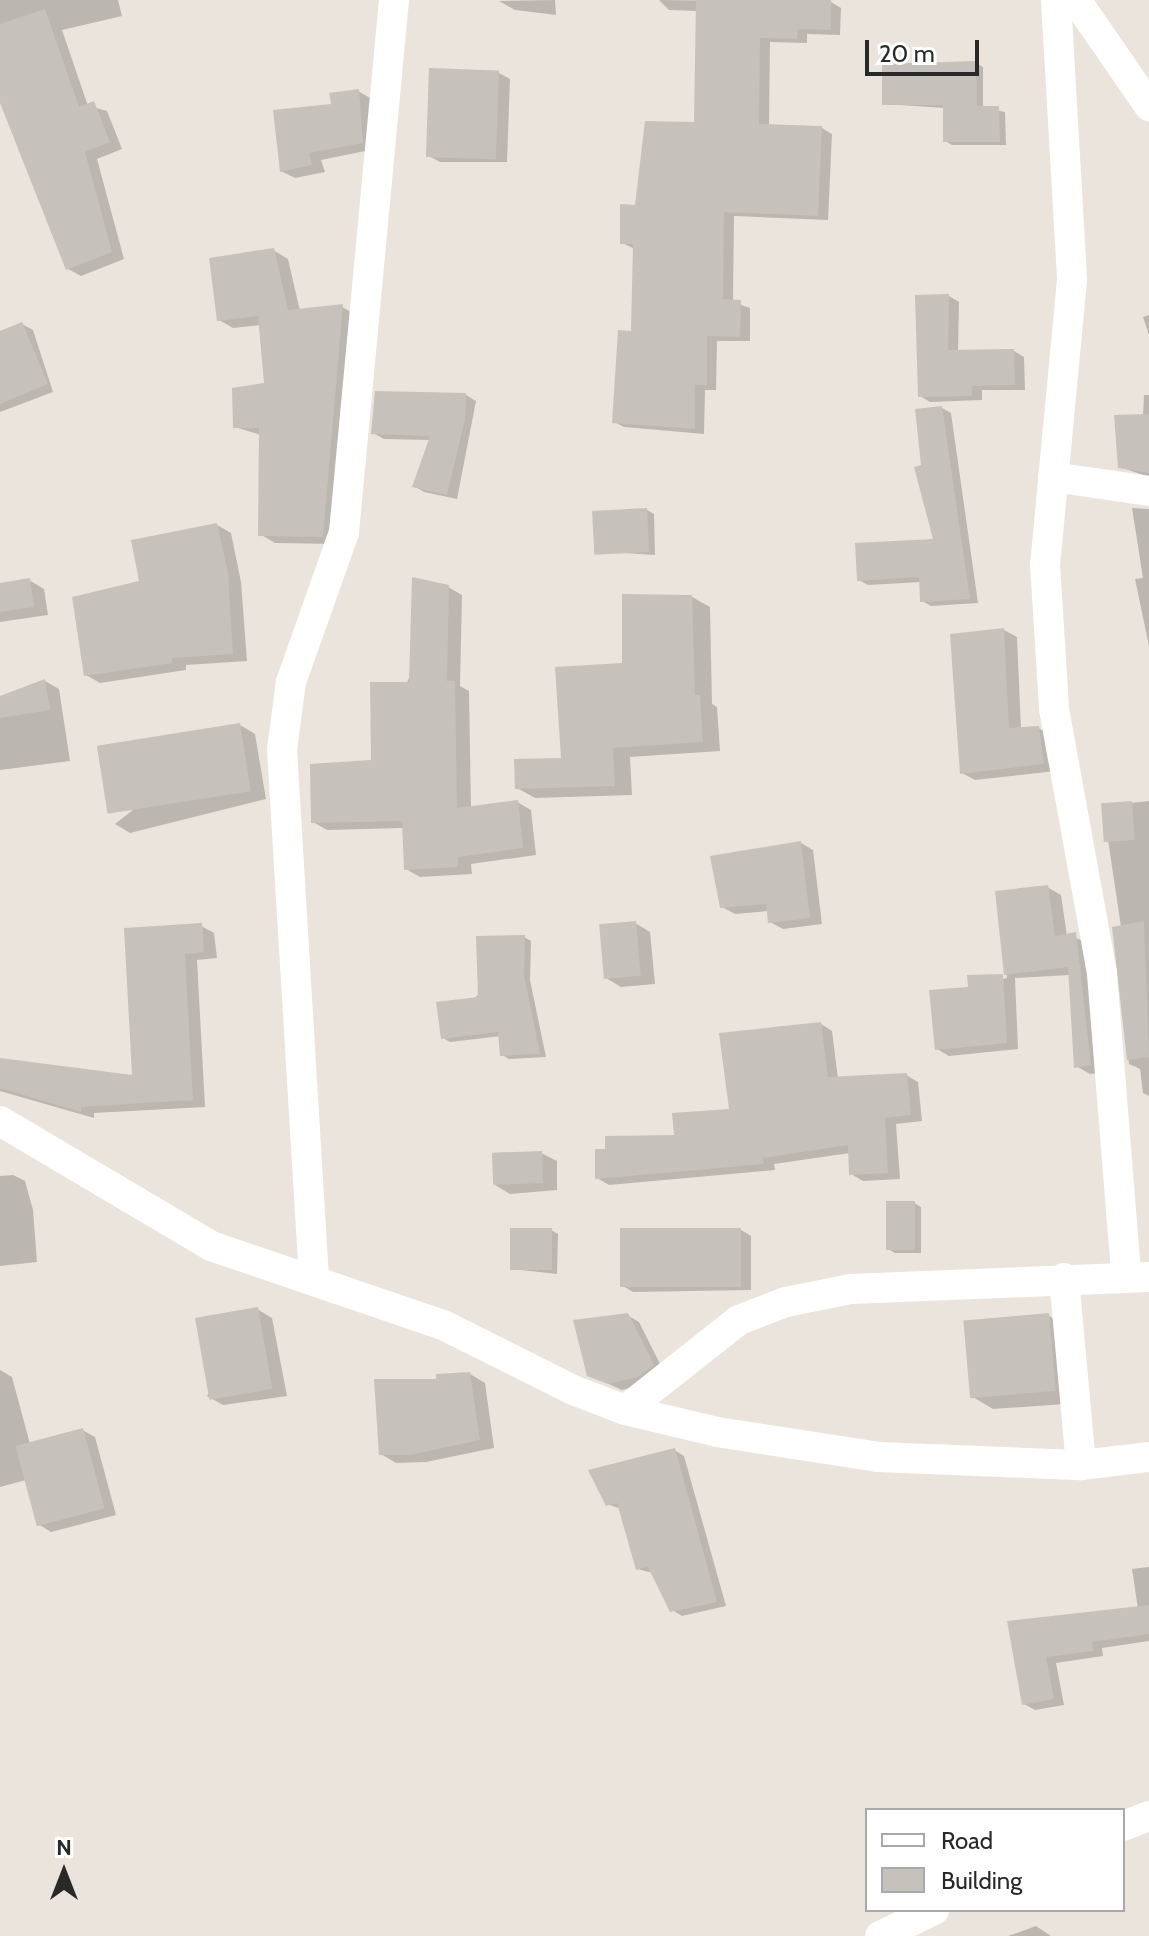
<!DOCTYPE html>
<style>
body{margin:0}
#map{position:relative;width:1149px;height:1936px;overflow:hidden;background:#ebe4dc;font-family:Cabin,sans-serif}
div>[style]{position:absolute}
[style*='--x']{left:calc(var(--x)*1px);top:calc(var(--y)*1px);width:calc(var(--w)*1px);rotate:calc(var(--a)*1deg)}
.shadow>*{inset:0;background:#0003}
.building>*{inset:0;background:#c6c1bb;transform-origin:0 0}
.minor>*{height:30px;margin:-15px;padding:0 15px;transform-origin:15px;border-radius:15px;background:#fff}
span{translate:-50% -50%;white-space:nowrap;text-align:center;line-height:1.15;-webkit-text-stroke:6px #fff;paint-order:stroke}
.legend{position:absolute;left:865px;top:1808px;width:260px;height:104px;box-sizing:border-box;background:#fff;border:2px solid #a9a9a9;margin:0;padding:10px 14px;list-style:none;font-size:24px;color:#292929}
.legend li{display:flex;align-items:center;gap:16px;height:40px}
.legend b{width:40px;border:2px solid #a9a9a9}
.north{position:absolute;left:24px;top:1832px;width:80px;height:80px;-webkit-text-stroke:6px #fff;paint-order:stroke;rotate:0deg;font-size:22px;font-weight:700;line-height:32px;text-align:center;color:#292929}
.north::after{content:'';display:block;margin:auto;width:28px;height:36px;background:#292929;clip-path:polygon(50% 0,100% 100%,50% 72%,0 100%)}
.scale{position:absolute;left:865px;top:40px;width:114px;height:36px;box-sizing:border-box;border:4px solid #292929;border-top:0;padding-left:10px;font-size:24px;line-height:28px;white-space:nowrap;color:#292929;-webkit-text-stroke:6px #fff;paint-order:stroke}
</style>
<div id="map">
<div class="shadow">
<i style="clip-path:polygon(0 0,118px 0,122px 16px,62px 30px,88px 106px,107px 111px,122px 149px,97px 159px,124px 259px,81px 276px,68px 269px,0 87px)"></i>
<i style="clip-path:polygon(555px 0,556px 15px,515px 10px,499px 1px)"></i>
<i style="clip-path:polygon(659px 0,831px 2px,841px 8px,840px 35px,807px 34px,807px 43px,770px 42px,769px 126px,822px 128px,832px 134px,828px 220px,734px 216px,733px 302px,750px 308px,750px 341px,717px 341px,716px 390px,705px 390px,704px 434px,624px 427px,614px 422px,633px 333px,635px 249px,622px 243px,637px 207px,696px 124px,697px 11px,669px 10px)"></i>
<i style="clip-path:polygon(976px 63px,983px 67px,983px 108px,1005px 112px,1006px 145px,952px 145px,945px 141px,945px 108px,884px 104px)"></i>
<i style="clip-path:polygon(499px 73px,510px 79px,507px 162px,440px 162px,429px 156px)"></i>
<i style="clip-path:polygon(358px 91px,372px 99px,375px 149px,321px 160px,325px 172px,295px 178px,281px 171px,333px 105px)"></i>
<i style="clip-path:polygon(273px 250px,288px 259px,300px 311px,342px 307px,357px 315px,337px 544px,275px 543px,260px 534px,261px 435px,235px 427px,266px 385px,261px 325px,233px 328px,219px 320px)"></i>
<i style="clip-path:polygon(949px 296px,959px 302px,958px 352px,1014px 351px,1024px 357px,1025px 390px,982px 390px,982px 400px,930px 402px,920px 396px)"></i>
<i style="clip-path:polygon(1149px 315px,1149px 335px,1143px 317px)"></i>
<i style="clip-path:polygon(22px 324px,33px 330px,53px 392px,0 412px,0 333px)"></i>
<i style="clip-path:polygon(466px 395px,476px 401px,457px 499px,424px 492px,414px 486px,431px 440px,384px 439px,373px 433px)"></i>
<i style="clip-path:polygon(1144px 395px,1149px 395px,1149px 477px,1120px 467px,1143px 416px)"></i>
<i style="clip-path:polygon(942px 408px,951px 413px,978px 603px,931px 606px,922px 601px,921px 582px,868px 585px,859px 580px,935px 541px,923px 466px)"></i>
<i style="clip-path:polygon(1132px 508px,1149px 509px,1149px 646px,1135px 579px,1143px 578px)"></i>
<i style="clip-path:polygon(647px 510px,654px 514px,655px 555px,593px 551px)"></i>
<i style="clip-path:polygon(217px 525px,231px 533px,241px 582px,247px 661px,186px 665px,186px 670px,100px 683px,86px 675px,142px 582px)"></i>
<i style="clip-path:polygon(29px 580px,44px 589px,48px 615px,0 622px,0 585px)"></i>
<i style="clip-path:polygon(448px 587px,462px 595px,460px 686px,469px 691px,471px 808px,517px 802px,531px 810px,536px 855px,471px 864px,472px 874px,420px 877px,406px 869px,404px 828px,327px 830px,313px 822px,373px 762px)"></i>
<i style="clip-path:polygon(692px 597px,710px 607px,712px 704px,717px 707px,720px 751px,630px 757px,632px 795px,535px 798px,517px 788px,563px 760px,624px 665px)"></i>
<i style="clip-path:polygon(1004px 630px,1017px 637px,1021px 729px,1038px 728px,1051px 735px,1056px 771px,975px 780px,962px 773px)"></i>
<i style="clip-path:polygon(45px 681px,59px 689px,70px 761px,0 770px,0 701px)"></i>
<i style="clip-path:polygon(240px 725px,255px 734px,266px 799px,130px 833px,115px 824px)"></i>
<i style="clip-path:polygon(1149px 801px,1149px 1096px,1143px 1093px,1140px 1069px,1129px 1064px,1114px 928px,1121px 927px,1103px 806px)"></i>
<i style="clip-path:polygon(801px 843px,813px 850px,822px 924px,783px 929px,770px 922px,769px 911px,735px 914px,722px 907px)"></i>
<i style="clip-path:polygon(1047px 887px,1061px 895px,1067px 936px,1089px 942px,1104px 1072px,1090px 1074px,1076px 1066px,1070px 975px,1015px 978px,1018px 1049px,949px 1056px,937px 1049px,970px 989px,1007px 978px,997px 893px)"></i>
<i style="clip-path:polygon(635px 923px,650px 932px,655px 984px,621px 987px,606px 978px)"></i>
<i style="clip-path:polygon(201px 926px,214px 933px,217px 958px,197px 960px,205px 1107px,94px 1113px,94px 1118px,0 1091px,0 1060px,134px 1077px,126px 930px)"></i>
<i style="clip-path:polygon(524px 937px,531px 941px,530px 980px,546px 1057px,509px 1059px,502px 1055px,501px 1036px,450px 1042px,443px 1038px)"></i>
<i style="clip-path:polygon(821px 1024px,832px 1031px,838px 1079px,906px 1075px,918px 1082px,922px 1121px,896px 1124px,900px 1179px,863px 1181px,851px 1174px,850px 1153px,774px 1164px,775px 1170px,609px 1185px,597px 1178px,731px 1111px)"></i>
<i style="clip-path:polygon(541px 1153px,557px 1161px,557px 1190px,510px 1194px,495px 1185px)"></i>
<i style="clip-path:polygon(13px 1175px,25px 1181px,33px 1210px,37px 1262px,0 1266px,0 1176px)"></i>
<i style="clip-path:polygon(914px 1203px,921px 1207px,921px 1253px,895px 1253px,888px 1249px)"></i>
<i style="clip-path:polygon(551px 1230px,558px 1234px,557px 1274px,511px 1269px)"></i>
<i style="clip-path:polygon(741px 1230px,751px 1236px,751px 1290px,633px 1292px,623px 1286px)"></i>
<i style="clip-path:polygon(257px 1309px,272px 1318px,287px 1396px,223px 1405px,207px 1396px)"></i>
<i style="clip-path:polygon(627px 1315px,639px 1322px,664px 1372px,650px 1383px,622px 1390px,589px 1375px)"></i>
<i style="clip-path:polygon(1049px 1316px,1071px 1328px,1078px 1403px,993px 1409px,971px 1396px)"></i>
<i style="clip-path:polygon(0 1370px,12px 1377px,30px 1444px,82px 1430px,95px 1437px,116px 1515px,51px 1532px,38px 1524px,26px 1480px,0 1487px)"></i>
<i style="clip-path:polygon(470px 1374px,485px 1383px,494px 1448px,426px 1462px,396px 1463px,381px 1454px,439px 1381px)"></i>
<i style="clip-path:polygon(674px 1450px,684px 1456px,726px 1606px,682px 1616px,672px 1610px,653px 1573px,637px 1569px,621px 1509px,607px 1504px)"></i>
<i style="clip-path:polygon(1149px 1567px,1149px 1641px,1102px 1648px,1103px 1656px,1056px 1663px,1064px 1705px,1035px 1710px,1024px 1704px,1009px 1623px,1138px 1609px,1132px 1569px)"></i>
<i style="clip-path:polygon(1036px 1926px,1051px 1936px,1008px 1936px)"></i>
</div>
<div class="building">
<i style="clip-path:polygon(696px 0,831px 0,831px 30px,798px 29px,797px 39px,760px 38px,759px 124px,822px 126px,818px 216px,724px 212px,723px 299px,741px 300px,740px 337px,707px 336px,707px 385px,695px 385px,695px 429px,612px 423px,618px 330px,631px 331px,633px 244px,620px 244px,620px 204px,635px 205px,645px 121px,694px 122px)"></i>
<i style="clip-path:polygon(45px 9px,79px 107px,94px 101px,110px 142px,85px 152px,112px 252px,66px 270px,0 103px,0 24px)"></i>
<i style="clip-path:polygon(976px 61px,977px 106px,999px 106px,1000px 142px,943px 142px,943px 105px,882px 105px,882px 64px)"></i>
<i style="left:429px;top:68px;width:70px;height:89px;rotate:2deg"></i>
<i style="clip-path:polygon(359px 89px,363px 143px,309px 153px,312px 165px,280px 172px,273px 110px,331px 104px,329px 93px)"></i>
<i style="clip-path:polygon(274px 248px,288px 310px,343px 304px,323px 537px,258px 536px,259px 428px,233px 428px,232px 388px,264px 383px,258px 316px,217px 321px,209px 258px)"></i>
<i style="clip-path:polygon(949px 294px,948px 350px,1014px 349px,1015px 385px,972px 386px,972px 396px,918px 397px,915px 295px)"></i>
<i style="clip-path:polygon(22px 322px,48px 384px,0 404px,0 331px)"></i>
<i style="clip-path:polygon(375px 391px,466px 393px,465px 419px,447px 495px,412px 487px,430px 436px,371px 434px)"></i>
<i style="clip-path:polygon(942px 406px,970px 599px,920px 602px,919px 577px,857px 581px,855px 543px,933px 539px,914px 467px,921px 465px,915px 409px)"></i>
<i style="clip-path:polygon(1149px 414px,1149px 473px,1118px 468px,1114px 415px)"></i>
<i style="left:647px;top:508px;width:44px;height:55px;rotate:87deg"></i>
<i style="clip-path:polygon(217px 523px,228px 573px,233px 654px,172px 658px,172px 663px,84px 676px,72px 597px,139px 581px,131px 540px)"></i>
<i style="clip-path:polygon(412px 577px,449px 585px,447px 681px,455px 681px,457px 808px,518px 800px,523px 848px,458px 857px,458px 867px,404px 870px,402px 821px,311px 823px,310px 764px,371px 760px,370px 682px,409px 682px)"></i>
<i style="clip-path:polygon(30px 578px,34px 607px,0 612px,0 583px)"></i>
<i style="clip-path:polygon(622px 594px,692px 595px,695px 695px,700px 695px,703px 742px,613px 748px,615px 786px,515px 789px,514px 759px,561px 758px,555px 667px,622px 663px)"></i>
<i style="clip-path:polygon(1004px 628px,1009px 728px,1039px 726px,1044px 764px,960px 774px,950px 634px)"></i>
<i style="clip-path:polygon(45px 679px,50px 710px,0 718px,0 696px)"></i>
<i style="left:240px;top:723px;width:69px;height:145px;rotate:81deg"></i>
<i style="left:1132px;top:801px;width:39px;height:31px;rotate:86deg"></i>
<i style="clip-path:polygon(801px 841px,810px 918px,768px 923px,766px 904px,720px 908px,710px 856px)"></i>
<i style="clip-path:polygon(1048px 885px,1055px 936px,1076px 932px,1091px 1065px,1074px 1068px,1068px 967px,1004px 975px,995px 891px)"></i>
<i style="left:636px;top:921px;width:55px;height:37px;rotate:85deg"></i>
<i style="clip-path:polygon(1144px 921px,1149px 1057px,1127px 1060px,1112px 927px)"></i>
<i style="clip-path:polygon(202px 923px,204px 952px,185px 954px,193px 1100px,81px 1107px,81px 1112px,0 1088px,0 1058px,132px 1075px,124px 928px)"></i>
<i style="clip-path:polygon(525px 935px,524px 975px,540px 1054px,500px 1056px,498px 1032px,441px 1039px,436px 1002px,478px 997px,476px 936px)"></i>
<i style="clip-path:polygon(1003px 974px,1007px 1043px,935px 1050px,929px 990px,968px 987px,967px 975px)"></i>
<i style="clip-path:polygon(821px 1022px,828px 1077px,907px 1073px,911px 1115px,885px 1118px,888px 1173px,849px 1175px,848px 1145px,763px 1158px,764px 1164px,595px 1179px,595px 1149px,605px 1149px,605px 1136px,674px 1135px,672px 1113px,729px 1109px,719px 1033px)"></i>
<i style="left:542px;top:1151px;width:32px;height:50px;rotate:88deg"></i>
<i style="left:886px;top:1201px;width:29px;height:49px"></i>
<i style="left:510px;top:1228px;width:42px;height:42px"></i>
<i style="left:620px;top:1228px;width:121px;height:59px"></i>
<i style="left:258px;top:1307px;width:83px;height:64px;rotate:80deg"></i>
<i style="clip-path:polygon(628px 1313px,654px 1365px,638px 1377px,608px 1384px,587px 1376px,573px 1320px)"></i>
<i style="left:1049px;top:1313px;width:78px;height:86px;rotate:85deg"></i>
<i style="clip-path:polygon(470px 1372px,480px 1440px,410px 1455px,379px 1455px,374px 1379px,436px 1379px,436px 1374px)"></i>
<i style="left:83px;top:1428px;width:83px;height:70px;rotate:75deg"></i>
<i style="clip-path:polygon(675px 1448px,717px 1602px,670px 1612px,648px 1567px,636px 1570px,617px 1503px,606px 1506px,588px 1470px)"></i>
<i style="clip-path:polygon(1149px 1605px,1149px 1634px,1092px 1642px,1093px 1651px,1046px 1657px,1054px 1699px,1022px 1705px,1007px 1621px)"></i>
</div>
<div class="minor">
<i style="--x:1056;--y:0;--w:280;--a:86.7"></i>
<i style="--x:1072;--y:280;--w:285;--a:95.4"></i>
<i style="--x:1045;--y:564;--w:145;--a:86.4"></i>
<i style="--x:1054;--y:709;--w:269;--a:79.7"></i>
<i style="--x:1102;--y:974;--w:302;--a:85.4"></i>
<i style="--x:1076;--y:0;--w:129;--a:55.4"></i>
<i style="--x:1053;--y:477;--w:97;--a:8.3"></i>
<i style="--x:0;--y:1121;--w:245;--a:30.6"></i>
<i style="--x:211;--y:1246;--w:245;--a:18.8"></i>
<i style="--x:443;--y:1325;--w:145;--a:26.6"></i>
<i style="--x:573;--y:1390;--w:56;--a:21"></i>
<i style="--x:625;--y:1410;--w:95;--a:13.4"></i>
<i style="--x:717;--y:1432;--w:163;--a:8.8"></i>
<i style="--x:878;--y:1457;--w:203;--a:2.3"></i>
<i style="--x:1081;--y:1465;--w:68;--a:-6.7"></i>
<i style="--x:1064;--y:1278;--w:188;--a:84.8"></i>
<i style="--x:314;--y:1279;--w:530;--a:-93.46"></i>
<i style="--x:282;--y:750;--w:69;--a:-82.5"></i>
<i style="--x:291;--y:682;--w:159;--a:-70.5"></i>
<i style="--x:344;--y:532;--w:534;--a:-84.63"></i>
<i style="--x:625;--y:1410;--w:145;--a:-38.3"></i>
<i style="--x:739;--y:1320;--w:50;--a:-21"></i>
<i style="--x:786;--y:1302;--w:66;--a:-11.3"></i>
<i style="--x:851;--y:1289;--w:298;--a:-2.3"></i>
<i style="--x:1123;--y:1826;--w:28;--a:-21"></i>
<i style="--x:880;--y:1936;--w:60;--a:-25.7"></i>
</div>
<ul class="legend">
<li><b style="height:10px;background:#fff"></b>Road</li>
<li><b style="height:22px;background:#c6c1bb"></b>Building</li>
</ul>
<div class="north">N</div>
<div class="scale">20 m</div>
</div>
